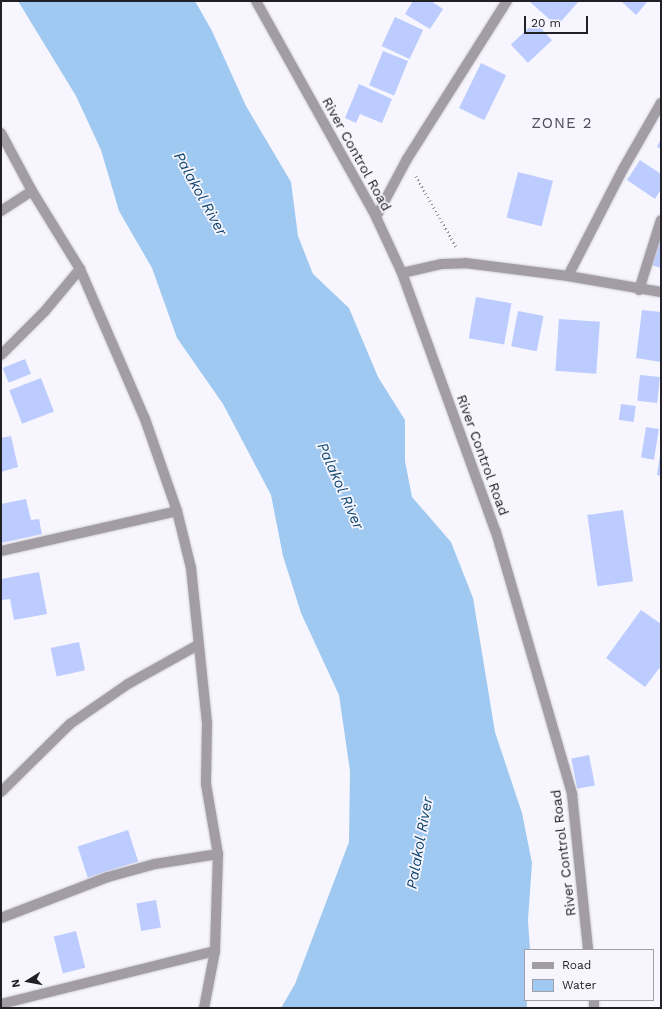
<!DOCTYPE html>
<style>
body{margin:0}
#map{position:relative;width:662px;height:1009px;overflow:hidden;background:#f7f6fe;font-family:"Work Sans",sans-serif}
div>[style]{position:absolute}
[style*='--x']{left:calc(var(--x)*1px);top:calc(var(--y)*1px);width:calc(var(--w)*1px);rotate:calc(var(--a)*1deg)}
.water>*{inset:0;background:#9fc9f1}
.building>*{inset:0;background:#bdccff;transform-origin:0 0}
.path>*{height:2.5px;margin-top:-1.25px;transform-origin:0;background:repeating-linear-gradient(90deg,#93929a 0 1px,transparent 0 4px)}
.roads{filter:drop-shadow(0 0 1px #d0cfd7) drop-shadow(0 0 1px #d0cfd7)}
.minor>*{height:10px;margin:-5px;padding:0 5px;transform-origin:5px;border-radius:5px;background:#a29da4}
span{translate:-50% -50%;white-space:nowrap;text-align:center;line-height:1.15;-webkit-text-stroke:3.5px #f7f6fe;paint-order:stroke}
.street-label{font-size:14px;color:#212027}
.neighbourhood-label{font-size:15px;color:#504c5d;letter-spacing:1px}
.water-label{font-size:15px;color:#0e456f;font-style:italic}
.frame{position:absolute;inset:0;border:2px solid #212027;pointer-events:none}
.legend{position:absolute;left:524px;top:949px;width:130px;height:52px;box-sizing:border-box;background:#f7f6fe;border:1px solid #a1a0a8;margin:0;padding:5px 7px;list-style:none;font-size:12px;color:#212027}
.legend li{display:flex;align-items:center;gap:8px;height:20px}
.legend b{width:20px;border:1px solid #a1a0a8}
.north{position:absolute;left:8px;top:961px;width:40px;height:40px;-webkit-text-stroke:3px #f7f6fe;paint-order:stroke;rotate:259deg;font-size:11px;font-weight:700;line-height:16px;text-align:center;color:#212027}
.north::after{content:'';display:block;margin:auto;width:14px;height:18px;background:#212027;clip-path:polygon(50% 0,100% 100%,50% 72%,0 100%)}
.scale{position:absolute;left:524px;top:16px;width:64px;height:18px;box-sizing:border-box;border:2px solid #212027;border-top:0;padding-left:5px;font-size:12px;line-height:14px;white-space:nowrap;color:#212027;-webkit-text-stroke:3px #f7f6fe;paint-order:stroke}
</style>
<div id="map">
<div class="water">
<i style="clip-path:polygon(18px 1px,195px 1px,212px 31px,246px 106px,291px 182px,298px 236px,313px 274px,349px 308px,378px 377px,405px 420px,405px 461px,412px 497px,451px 542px,473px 598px,495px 732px,522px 813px,532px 863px,528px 920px,530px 950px,525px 950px,527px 1008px,281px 1008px,295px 984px,349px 842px,350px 771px,339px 695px,301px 613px,283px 556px,271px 495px,223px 404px,177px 338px,152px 268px,119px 211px,101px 150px,76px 96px)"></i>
</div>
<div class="building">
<i style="clip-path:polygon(413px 1px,431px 1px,443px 9px,430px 29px,405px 14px)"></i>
<i style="clip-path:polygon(529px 1px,579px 1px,557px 26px)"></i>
<i style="clip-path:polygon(621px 1px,648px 1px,636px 15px)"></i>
<i style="left:395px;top:17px;width:31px;height:32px;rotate:25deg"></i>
<i style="left:535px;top:22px;width:25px;height:33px;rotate:47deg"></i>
<i style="left:383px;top:51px;width:27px;height:37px;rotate:22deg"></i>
<i style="left:481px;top:63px;width:28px;height:50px;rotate:26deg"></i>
<i style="clip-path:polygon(359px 84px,392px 99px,382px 123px,360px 114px,356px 123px,345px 118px)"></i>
<i style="clip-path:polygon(661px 139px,661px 149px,657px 147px)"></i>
<i style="clip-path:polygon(640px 160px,661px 174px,661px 189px,655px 199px,627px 180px)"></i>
<i style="left:518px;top:172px;width:36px;height:47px;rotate:14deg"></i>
<i style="clip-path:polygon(661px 227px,661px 268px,648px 264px)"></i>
<i style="left:476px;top:297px;width:36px;height:42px;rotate:10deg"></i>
<i style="clip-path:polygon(642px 310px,661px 312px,661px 362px,636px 358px)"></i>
<i style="left:518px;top:311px;width:26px;height:36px;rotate:11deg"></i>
<i style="left:559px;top:319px;width:41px;height:52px;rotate:4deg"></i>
<i style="left:25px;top:359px;width:16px;height:24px;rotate:68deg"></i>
<i style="left:640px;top:375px;width:20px;height:26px;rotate:6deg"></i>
<i style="left:41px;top:378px;width:36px;height:34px;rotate:69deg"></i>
<i style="left:621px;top:404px;width:15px;height:16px;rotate:8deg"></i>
<i style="left:646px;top:427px;width:13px;height:31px;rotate:9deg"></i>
<i style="clip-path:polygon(11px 436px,18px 467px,1px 472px,1px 438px)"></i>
<i style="clip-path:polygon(660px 455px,661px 455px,661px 476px,657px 475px)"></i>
<i style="clip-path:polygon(26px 499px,31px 520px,39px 519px,42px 534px,1px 543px,1px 504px)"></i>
<i style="left:623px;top:510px;width:72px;height:36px;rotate:82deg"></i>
<i style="clip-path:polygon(39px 572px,47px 614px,14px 620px,10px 599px,2px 600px,1px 579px)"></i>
<i style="clip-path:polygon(641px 610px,661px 624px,661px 666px,645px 687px,606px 658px)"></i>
<i style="left:79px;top:642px;width:29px;height:29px;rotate:78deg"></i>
<i style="left:589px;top:755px;width:31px;height:18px;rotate:79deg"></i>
<i style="left:128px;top:830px;width:33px;height:53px;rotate:72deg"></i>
<i style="left:156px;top:900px;width:28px;height:20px;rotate:80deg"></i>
<i style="left:76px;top:931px;width:38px;height:23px;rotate:76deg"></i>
</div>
<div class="path">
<i style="--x:416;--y:176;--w:83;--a:60.3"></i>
</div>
<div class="roads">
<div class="minor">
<i style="--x:256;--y:1;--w:247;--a:60.9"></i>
<i style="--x:376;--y:217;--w:62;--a:65.1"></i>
<i style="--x:402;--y:273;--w:276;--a:70.1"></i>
<i style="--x:496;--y:532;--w:273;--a:73.8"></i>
<i style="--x:572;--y:794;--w:157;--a:84.1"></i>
<i style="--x:1;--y:133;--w:66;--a:61.9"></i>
<i style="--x:32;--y:191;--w:92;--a:58.4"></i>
<i style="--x:80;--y:269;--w:163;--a:66.6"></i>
<i style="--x:145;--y:419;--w:97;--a:70.8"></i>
<i style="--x:177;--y:511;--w:59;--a:76.2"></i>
<i style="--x:191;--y:568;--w:157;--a:84.1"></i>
<i style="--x:207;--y:724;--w:60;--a:91"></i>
<i style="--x:206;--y:784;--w:71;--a:80.3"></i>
<i style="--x:218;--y:854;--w:97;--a:91.8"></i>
<i style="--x:215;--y:951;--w:58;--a:100.9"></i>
<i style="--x:1;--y:211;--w:37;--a:-33"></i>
<i style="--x:376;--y:217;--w:66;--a:-61.9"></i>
<i style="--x:407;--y:159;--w:187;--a:-57.7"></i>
<i style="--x:402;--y:273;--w:41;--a:-12.7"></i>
<i style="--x:442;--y:264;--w:23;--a:-2"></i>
<i style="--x:465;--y:263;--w:104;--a:7.2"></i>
<i style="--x:568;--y:276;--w:94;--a:9.8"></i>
<i style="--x:568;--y:276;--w:120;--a:-62.8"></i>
<i style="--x:623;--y:169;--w:76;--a:-60.1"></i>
<i style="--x:639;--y:290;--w:73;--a:-72.6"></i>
<i style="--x:1;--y:355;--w:62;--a:-45"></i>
<i style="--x:45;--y:311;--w:55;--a:-50.2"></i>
<i style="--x:1;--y:551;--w:180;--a:-12.8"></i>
<i style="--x:1;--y:792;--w:97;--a:-44.6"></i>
<i style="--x:70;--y:724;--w:70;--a:-34.6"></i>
<i style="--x:128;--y:684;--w:80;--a:-29.1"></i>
<i style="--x:1;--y:918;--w:115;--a:-21"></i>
<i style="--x:108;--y:877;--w:49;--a:-15.5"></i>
<i style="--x:155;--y:864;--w:64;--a:-9"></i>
<i style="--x:594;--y:1000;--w:8;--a:90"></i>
<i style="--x:1;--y:1004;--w:220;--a:-13.9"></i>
</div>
</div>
<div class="street-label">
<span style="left:357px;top:154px;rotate:61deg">River Control Road</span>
<span style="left:483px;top:455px;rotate:70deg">River Control Road</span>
<span style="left:563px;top:853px;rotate:-97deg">River Control Road</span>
</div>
<div class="neighbourhood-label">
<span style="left:562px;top:124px">ZONE 2</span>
</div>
<div class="water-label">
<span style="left:200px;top:194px;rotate:61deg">Palakol River</span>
<span style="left:340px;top:486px;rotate:66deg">Palakol River</span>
<span style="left:420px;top:843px;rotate:-80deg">Palakol River</span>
</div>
<div class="frame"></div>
<ul class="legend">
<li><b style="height:5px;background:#a29da4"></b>Road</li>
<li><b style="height:11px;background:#9fc9f1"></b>Water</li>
</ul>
<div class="north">N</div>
<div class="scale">20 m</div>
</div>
